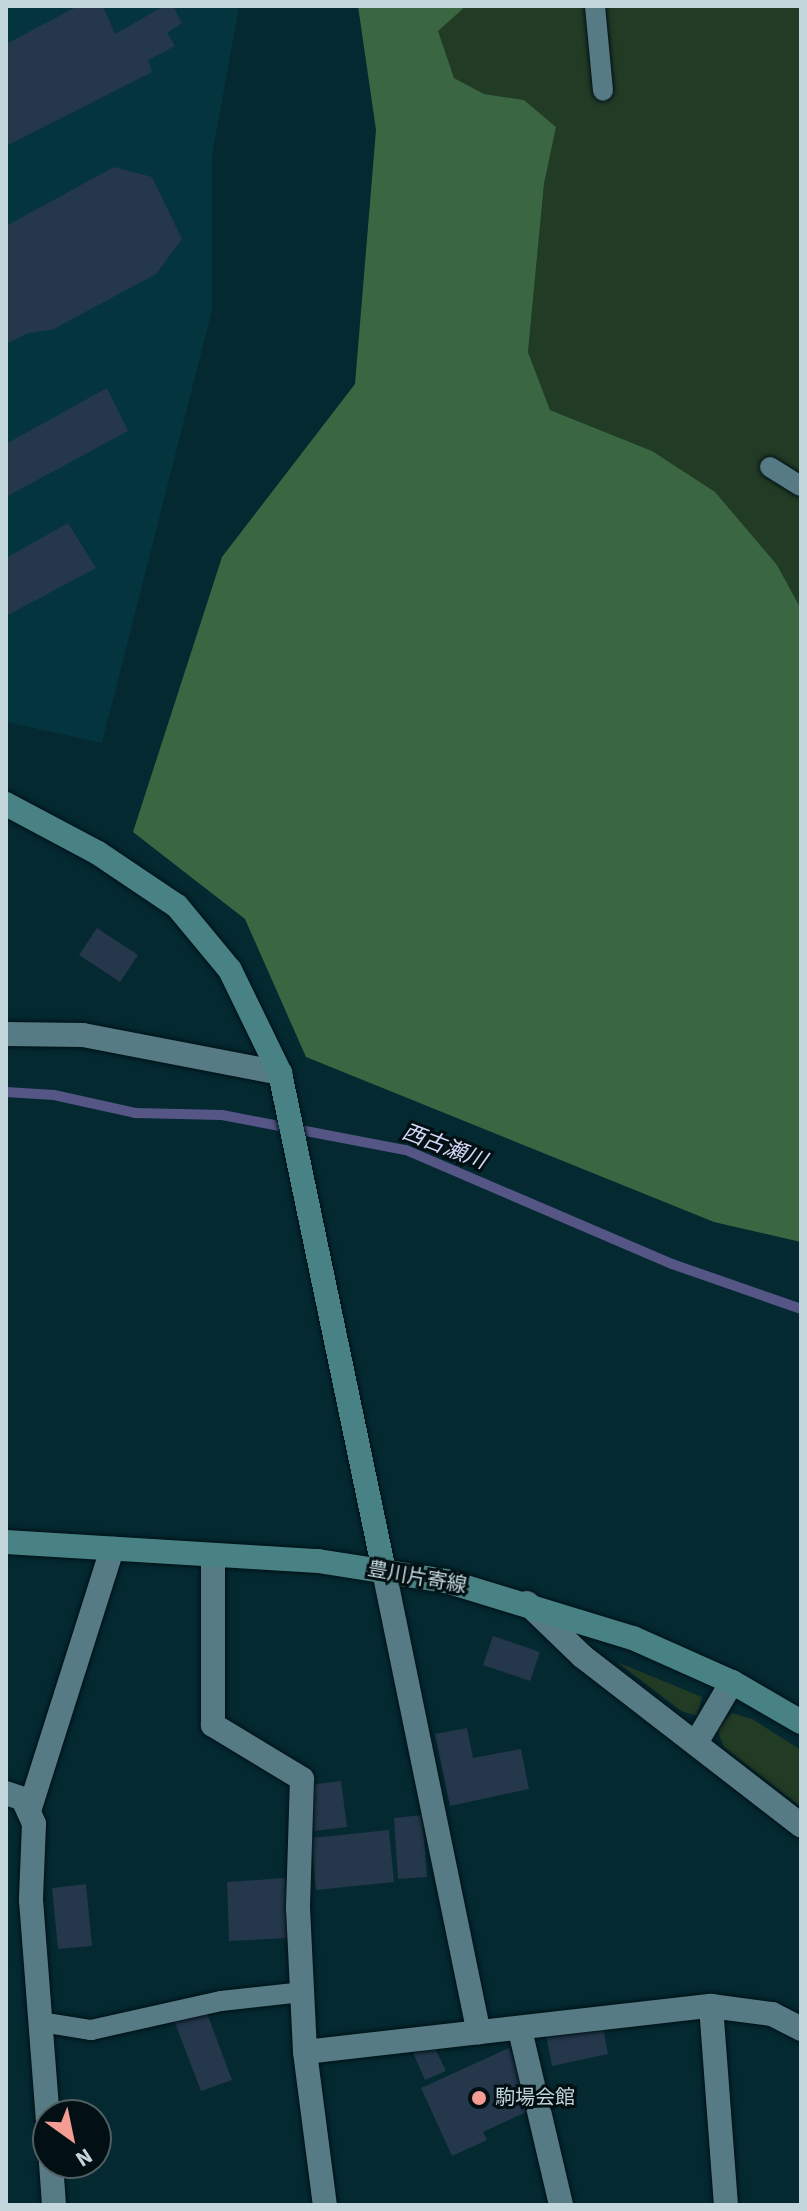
<!DOCTYPE html>
<html>
<head>
<meta charset="utf-8">
<style>
  body { margin:0 }
  #map { position:relative; width:807px; height:2211px; overflow:hidden; background:#042931; font-family:"Source Sans 3","Noto Sans JP",sans-serif }
  div>[style] { position:absolute }
  [style*='--x'] { left:calc(var(--x)*1px); top:calc(var(--y)*1px); width:calc(var(--w)*1px); rotate:calc(var(--a)*1deg) }
  .built>* { inset:0; background:#04343e }
  .green>* { inset:0; background:#223b25 }
  .forest>* { inset:0; background:#3a6741 }
  .stream>* { height:10px; margin:-5px; padding:0 5px; transform-origin:5px; border-radius:5px; background:#555586 }
  .building>* { inset:0; background:#24374b }
  .roads { filter:drop-shadow(0 0 2px #001117) drop-shadow(0 0 2px #001117) }
  .lane>* { height:20px; margin:-10px; padding:0 10px; transform-origin:10px; border-radius:10px; background:#577b84 }
  .street>* { height:24px; margin:-12px; padding:0 12px; transform-origin:12px; border-radius:12px; background:#577b84 }
  .secondary>* { height:24px; margin:-12px; padding:0 12px; transform-origin:12px; border-radius:12px; background:#498284 }
  .dots>* { width:22px; height:22px; translate:-50% -50%; box-sizing:border-box; border:4px solid #031013; border-radius:50% }
  span { translate:-50% -50%; white-space:nowrap; text-align:center; line-height:1.15; -webkit-text-stroke:6px #031013; paint-order:stroke }
  .street-label { font-size:20px; color:#c3d6db }
  .poi-label { font-size:20px; color:#c3d6db }
  .left { translate:0 -50%; text-align:left }
  .water-label { font-size:22px; color:#d5d7f6; font-style:italic }
  .frame { position:absolute; inset:0; border:8px solid #c3d6db; pointer-events:none }
  .north { position:absolute; left:32px; top:2099px; width:80px; height:80px; box-sizing:border-box; background:#031013; border:2px solid #505f63; border-radius:50%; rotate:147deg; font-size:22px; font-weight:700; line-height:32px; text-align:center; color:#c3d6db }
  .north::after { content:''; display:block; margin:auto; width:28px; height:36px; background:#f59c95; clip-path:polygon(50% 0,100% 100%,50% 72%,0 100%) }
</style>
</head>
<body>
<div id="map">
  <div class="built">
    <div style="clip-path:polygon(6px 6px,239px 6px,212px 156px,212px 310px,102px 743px,6px 722px)"></div>
  </div>
  <div class="green">
    <div style="clip-path:polygon(466px 6px,801px 6px,801px 609px,777px 565px,652px 451px,550px 410px,528px 352px,544px 184px,556px 127px,524px 100px,484px 94px,454px 78px,437px 30px)"></div>
    <div style="clip-path:polygon(617px 1662px,702px 1697px,697px 1716px,681px 1711px)"></div>
    <div style="clip-path:polygon(732px 1713px,752px 1719px,801px 1750px,801px 1807px,724px 1747px,717px 1729px)"></div>
  </div>
  <div class="forest">
    <div style="clip-path:polygon(358px 6px,466px 6px,438px 31px,454px 78px,484px 94px,524px 100px,556px 127px,544px 184px,528px 352px,550px 410px,652px 451px,715px 492px,777px 565px,801px 609px,801px 1242px,714px 1222px,306px 1057px,245px 919px,133px 832px,222px 557px,355px 384px,376px 130px)"></div>
  </div>
  <div class="stream">
    <div style="--x:6;--y:1092;--w:48;--a:3.6"></div>
    <div style="--x:54;--y:1095;--w:83;--a:12.5"></div>
    <div style="--x:135;--y:1113;--w:87;--a:1.3"></div>
    <div style="--x:222;--y:1115;--w:187;--a:10.8"></div>
    <div style="--x:406;--y:1150;--w:289;--a:23.2"></div>
    <div style="--x:672;--y:1264;--w:137;--a:19.2"></div>
  </div>
  <div class="building">
    <div style="clip-path:polygon(78px 6px,103px 6px,115px 34px,164px 6px,173px 6px,182px 23px,167px 33px,175px 46px,148px 60px,152px 72px,6px 146px,6px 44px)"></div>
    <div style="clip-path:polygon(114px 167px,152px 177px,182px 239px,156px 274px,52px 330px,28px 333px,6px 344px,6px 226px)"></div>
    <div style="clip-path:polygon(107px 388px,128px 431px,6px 497px,6px 444px)"></div>
    <div style="clip-path:polygon(68px 523px,96px 568px,6px 616px,6px 558px)"></div>
    <div style="clip-path:polygon(97px 928px,138px 955px,120px 982px,79px 955px)"></div>
    <div style="clip-path:polygon(493px 1636px,540px 1652px,530px 1681px,483px 1665px)"></div>
    <div style="clip-path:polygon(467px 1728px,473px 1758px,521px 1749px,529px 1789px,450px 1806px,435px 1734px)"></div>
    <div style="clip-path:polygon(341px 1781px,347px 1827px,314px 1831px,308px 1785px)"></div>
    <div style="clip-path:polygon(422px 1815px,427px 1877px,398px 1879px,394px 1818px)"></div>
    <div style="clip-path:polygon(389px 1830px,394px 1882px,316px 1890px,311px 1838px)"></div>
    <div style="clip-path:polygon(285px 1878px,289px 1938px,229px 1941px,227px 1882px)"></div>
    <div style="clip-path:polygon(86px 1884px,92px 1946px,58px 1949px,52px 1888px)"></div>
    <div style="clip-path:polygon(205px 2008px,232px 2080px,201px 2091px,174px 2020px)"></div>
    <div style="clip-path:polygon(602px 2023px,608px 2054px,552px 2066px,546px 2035px)"></div>
    <div style="clip-path:polygon(433px 2044px,446px 2071px,425px 2080px,413px 2053px)"></div>
    <div style="clip-path:polygon(509px 2048px,537px 2107px,483px 2132px,487px 2140px,452px 2156px,421px 2088px)"></div>
  </div>
  <div class="roads">
    <div class="lane">
      <div style="--x:595;--y:6;--w:85;--a:84.6"></div>
      <div style="--x:770;--y:467;--w:36;--a:32"></div>
      <div style="--x:41;--y:2022;--w:51;--a:9.1"></div>
      <div style="--x:91;--y:2030;--w:133;--a:-12.6"></div>
      <div style="--x:221;--y:2001;--w:81;--a:-6.3"></div>
    </div>
    <div class="street">
      <div style="--x:6;--y:1034;--w:77;--a:0.7"></div>
      <div style="--x:83;--y:1035;--w:201;--a:10.9"></div>
      <div style="--x:213;--y:1555;--w:170;--a:90"></div>
      <div style="--x:213;--y:1725;--w:104;--a:31.2"></div>
      <div style="--x:302;--y:1779;--w:129;--a:91.8"></div>
      <div style="--x:298;--y:1908;--w:144;--a:87.2"></div>
      <div style="--x:305;--y:2052;--w:154;--a:82.6"></div>
      <div style="--x:384;--y:1571;--w:471;--a:78.4"></div>
      <div style="--x:527;--y:1603;--w:76;--a:43.9"></div>
      <div style="--x:582;--y:1656;--w:277;--a:37.7"></div>
      <div style="--x:696;--y:1743;--w:71;--a:-59.5"></div>
      <div style="--x:6;--y:1793;--w:18;--a:19"></div>
      <div style="--x:23;--y:1799;--w:27;--a:66"></div>
      <div style="--x:34;--y:1824;--w:76;--a:92.3"></div>
      <div style="--x:31;--y:1900;--w:224;--a:85.6"></div>
      <div style="--x:29;--y:1811;--w:275;--a:-72.4"></div>
      <div style="--x:711;--y:2006;--w:200;--a:85.7"></div>
      <div style="--x:520;--y:2030;--w:180;--a:76.8"></div>
      <div style="--x:305;--y:2052;--w:409;--a:-6.5"></div>
      <div style="--x:711;--y:2006;--w:62;--a:7.5"></div>
      <div style="--x:772;--y:2014;--w:33;--a:27"></div>
      <div style="--x:51;--y:2163;--w:42;--a:85.9"></div>
    </div>
    <div class="secondary">
      <div style="--x:6;--y:804;--w:104;--a:28"></div>
      <div style="--x:98;--y:853;--w:95;--a:33.9"></div>
      <div style="--x:177;--y:906;--w:83;--a:50.4"></div>
      <div style="--x:230;--y:970;--w:114;--a:64.1"></div>
      <div style="--x:280;--y:1073;--w:509;--a:78.2"></div>
      <div style="--x:6;--y:1542;--w:313;--a:3.5"></div>
      <div style="--x:318;--y:1561;--w:130;--a:8.9"></div>
      <div style="--x:446;--y:1581;--w:195;--a:17"></div>
      <div style="--x:633;--y:1638;--w:108;--a:24"></div>
      <div style="--x:732;--y:1682;--w:80;--a:30.1"></div>
    </div>
  </div>
  <div class="dots">
    <div style="left:479px;top:2098px;background:#f59c95"></div>
  </div>
  <div class="street-label">
    <span style="left:417px;top:1578px;rotate:10deg">豊川片寄線</span>
  </div>
  <div class="poi-label">
    <span class="left" style="left:495px;top:2098px">駒場会館</span>
  </div>
  <div class="water-label">
    <span style="left:444px;top:1147px;rotate:21deg">西古瀬川</span>
  </div>
  <div class="frame"></div>
  <div class="north">N</div>
</div>
</body>
</html>
